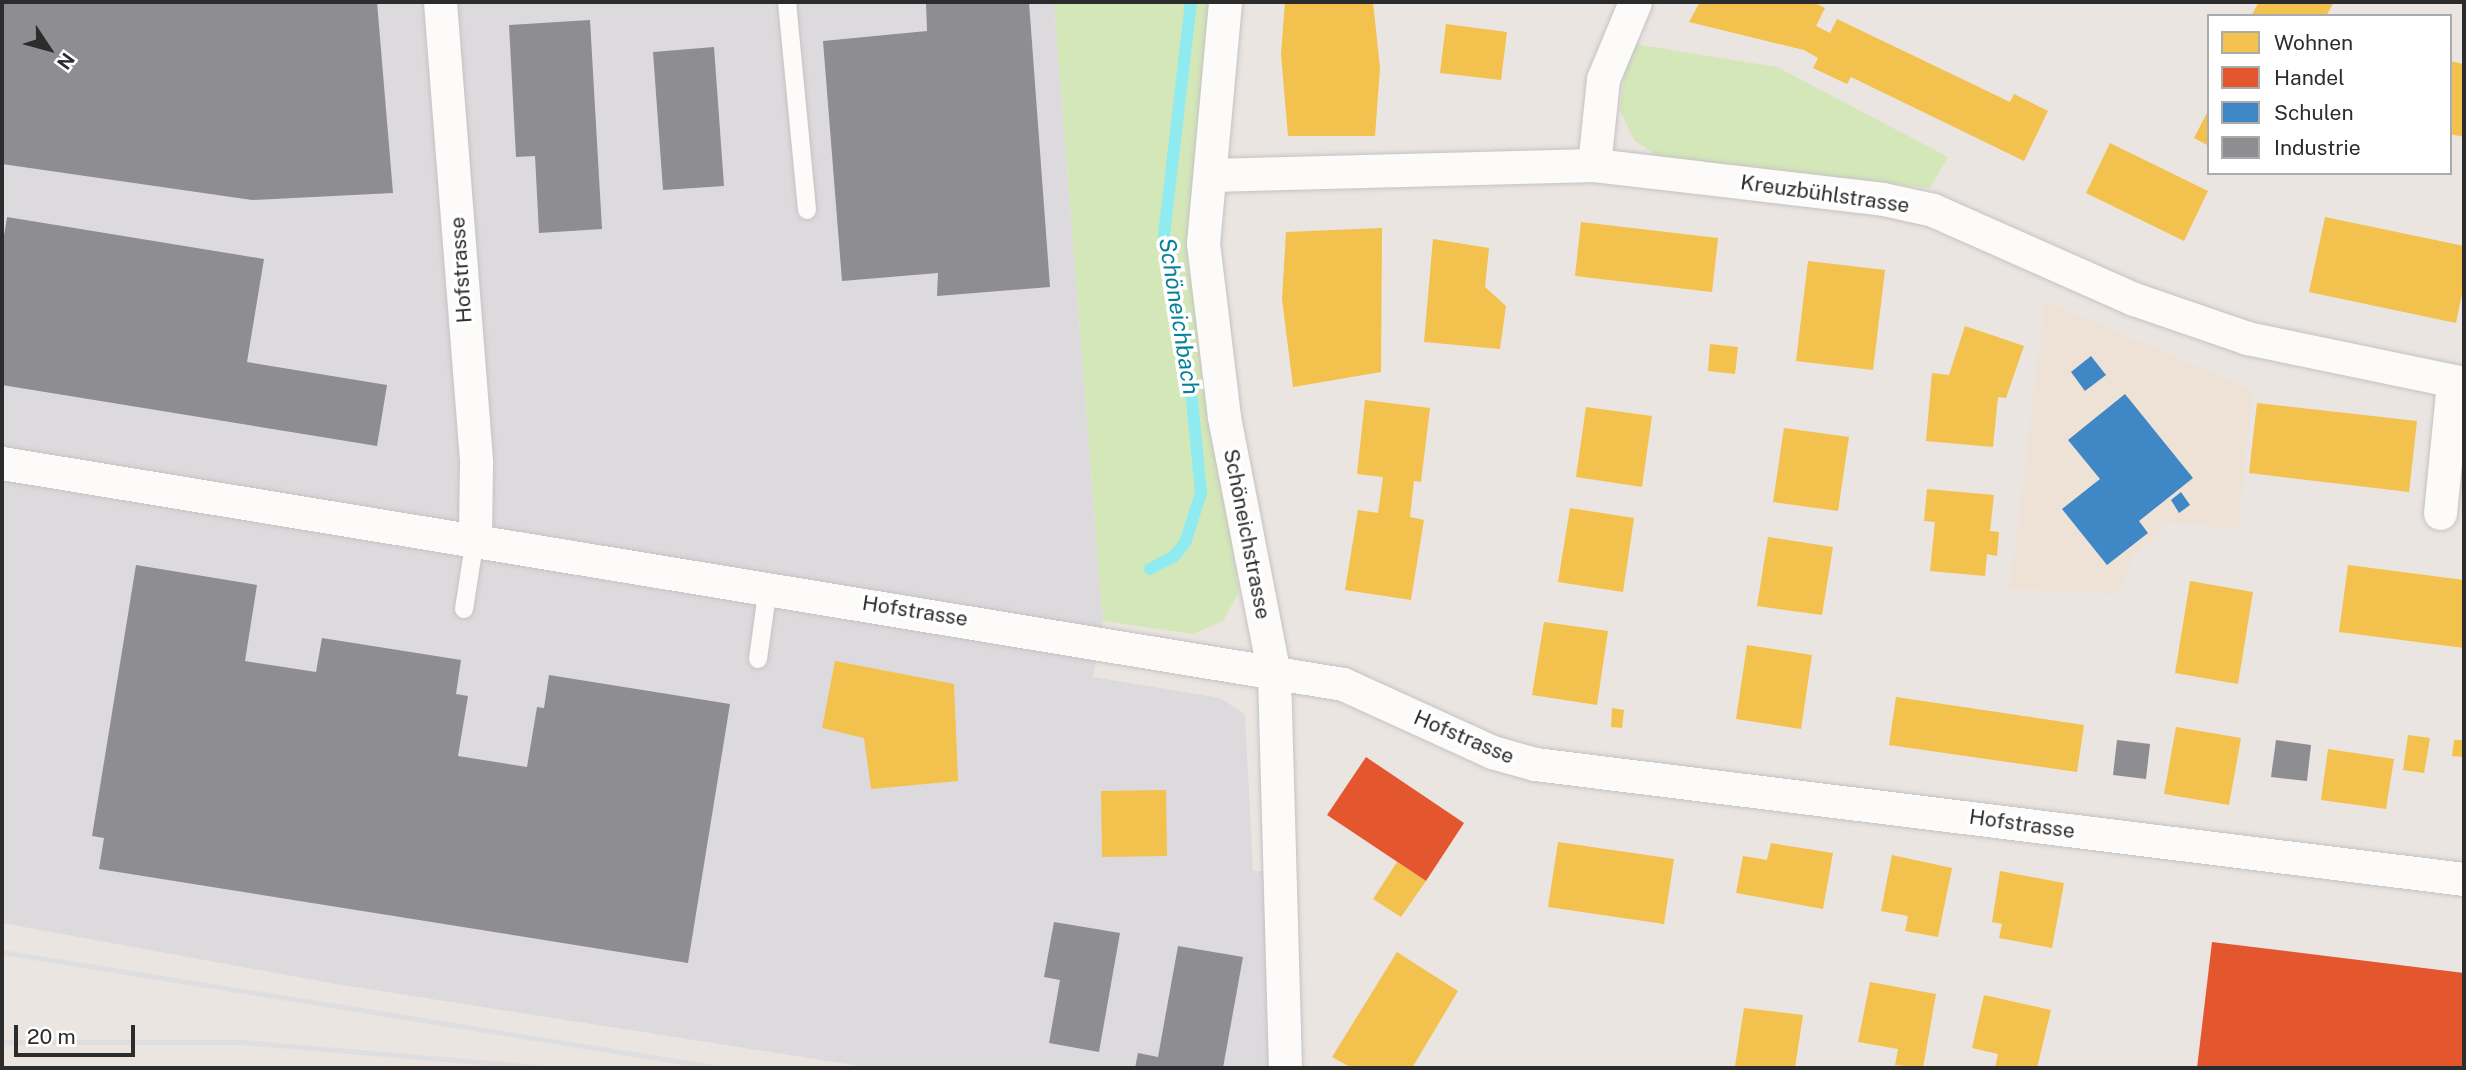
<!DOCTYPE html>
<html>
<head>
<meta charset="utf-8">
<style>
  body { margin:0 }
  #map { position:relative; width:2466px; height:1070px; overflow:hidden; background:#ebe5e1; font-family:"Public Sans",sans-serif }
  div>[style] { position:absolute }
  [style*='--x'] { left:calc(var(--x)*1px); top:calc(var(--y)*1px); width:calc(var(--w)*1px); rotate:calc(var(--a)*1deg) }
  .industrial>* { inset:0; background:#dddadd }
  .education>* { inset:0; background:#eee1d5 }
  .green>* { inset:0; background:#d4e7b8 }
  .homes>* { inset:0; background:#f2c14e }
  .shops>* { inset:0; background:#e4572e }
  .schools>* { inset:0; background:#3f88c5 }
  .industry>* { inset:0; background:#8d8d92 }
  .stream>* { height:12px; margin:-6px; padding:0 6px; transform-origin:6px; border-radius:6px; background:#90ebf0 }
  .roads { filter:drop-shadow(0 0 2px #c4c3c3) drop-shadow(0 0 2px #c4c3c3) }
  .service>* { height:18px; margin:-9px; padding:0 9px; transform-origin:9px; border-radius:9px; background:#fcfbfa }
  .minor>* { height:33px; margin:-16.5px; padding:0 16.5px; transform-origin:16.5px; border-radius:16.5px; background:#fcfbfa }
  .rail>* { height:5px; margin:-2.5px; padding:0 2.5px; transform-origin:2.5px; border-radius:2.5px; background:#dedee0 }
  span { translate:-50% -50%; white-space:nowrap; text-align:center; line-height:1.15; -webkit-text-stroke:7px #fff; paint-order:stroke }
  .street-label { font-size:21px; color:#2c2c2c }
  .water-label { font-size:23px; color:#058299; font-style:italic }
  .frame { position:absolute; inset:0; border:4px solid #2c2c2c; pointer-events:none }
  .legend { position:absolute; left:2207px; top:14px; width:245px; height:161px; box-sizing:border-box; background:#fff; border:2px solid #ababab; margin:0; padding:9px 12px; list-style:none; font-size:21px; color:#2c2c2c }
  .legend li { display:flex; align-items:center; gap:14px; height:35px }
  .legend b { width:35px; border:2px solid #ababab }
  .north { position:absolute; left:14px; top:14px; width:70px; height:70px; -webkit-text-stroke:5px #fff; paint-order:stroke; rotate:126deg; font-size:19px; font-weight:700; line-height:28px; text-align:center; color:#2c2c2c }
  .north::after { content:''; display:block; margin:auto; width:24px; height:32px; background:#2c2c2c; clip-path:polygon(50% 0,100% 100%,50% 72%,0 100%) }
  .scale { position:absolute; left:14px; top:1025px; width:121px; height:32px; box-sizing:border-box; border:4px solid #2c2c2c; border-top:0; padding-left:9px; font-size:21px; line-height:24px; white-space:nowrap; color:#2c2c2c; -webkit-text-stroke:5px #fff; paint-order:stroke }
</style>
</head>
<body>
<div id="map">
  <div class="industrial">
    <div style="clip-path:polygon(2px 2px,1054px 2px,1103px 621px,1093px 677px,1220px 698px,1245px 714px,1253px 871px,1267px 871px,1271px 1068px,873px 1068px,336px 984px,2px 923px)"></div>
  </div>
  <div class="education">
    <div style="clip-path:polygon(2045px 301px,2253px 390px,2238px 529px,2170px 522px,2135px 554px,2116px 594px,2010px 589px)"></div>
  </div>
  <div class="green">
    <div style="clip-path:polygon(1054px 2px,1215px 2px,1187px 254px,1239px 592px,1223px 621px,1193px 634px,1103px 621px)"></div>
    <div style="clip-path:polygon(1628px 43px,1777px 67px,1948px 157px,1930px 188px,1659px 157px,1634px 140px,1620px 110px)"></div>
  </div>
  <div class="homes">
    <div style="clip-path:polygon(1285px 2px,1373px 2px,1380px 68px,1375px 136px,1288px 136px,1281px 54px)"></div>
    <div style="clip-path:polygon(1700px 2px,1813px 2px,1825px 8px,1816px 26px,1830px 33px,1837px 19px,2010px 102px,2014px 94px,2048px 111px,2024px 161px,1851px 77px,1847px 84px,1813px 68px,1818px 58px,1804px 50px,1689px 22px)"></div>
    <div style="clip-path:polygon(2259px 2px,2334px 2px,2326px 16px,2251px 16px)"></div>
    <div style="clip-path:polygon(1446px 24px,1507px 32px,1501px 80px,1440px 73px)"></div>
    <div style="clip-path:polygon(2450px 61px,2464px 64px,2464px 137px,2450px 134px)"></div>
    <div style="clip-path:polygon(2209px 109px,2209px 146px,2194px 138px)"></div>
    <div style="clip-path:polygon(2110px 143px,2208px 191px,2184px 241px,2086px 193px)"></div>
    <div style="clip-path:polygon(2325px 217px,2464px 246px,2464px 284px,2456px 323px,2309px 292px)"></div>
    <div style="clip-path:polygon(1581px 222px,1718px 238px,1712px 292px,1575px 276px)"></div>
    <div style="clip-path:polygon(1382px 228px,1381px 372px,1293px 387px,1282px 299px,1286px 232px)"></div>
    <div style="clip-path:polygon(1433px 239px,1489px 248px,1485px 287px,1506px 306px,1500px 349px,1424px 342px)"></div>
    <div style="clip-path:polygon(1808px 261px,1885px 270px,1873px 370px,1796px 361px)"></div>
    <div style="clip-path:polygon(1965px 326px,2024px 346px,2006px 398px,1998px 397px,1993px 447px,1926px 441px,1932px 373px,1949px 375px)"></div>
    <div style="clip-path:polygon(1710px 344px,1738px 347px,1735px 374px,1708px 371px)"></div>
    <div style="clip-path:polygon(1365px 400px,1430px 408px,1421px 482px,1414px 481px,1410px 517px,1424px 520px,1411px 600px,1345px 590px,1358px 510px,1378px 513px,1383px 477px,1357px 474px)"></div>
    <div style="clip-path:polygon(2257px 403px,2417px 421px,2409px 492px,2249px 473px)"></div>
    <div style="clip-path:polygon(1586px 407px,1652px 416px,1642px 487px,1576px 477px)"></div>
    <div style="clip-path:polygon(1784px 428px,1849px 437px,1838px 511px,1773px 502px)"></div>
    <div style="clip-path:polygon(1927px 489px,1994px 495px,1990px 531px,1999px 532px,1997px 556px,1987px 554px,1985px 576px,1930px 571px,1935px 522px,1924px 521px)"></div>
    <div style="clip-path:polygon(1570px 508px,1634px 518px,1623px 592px,1558px 582px)"></div>
    <div style="clip-path:polygon(1768px 537px,1833px 547px,1822px 615px,1757px 606px)"></div>
    <div style="clip-path:polygon(2348px 565px,2464px 580px,2464px 648px,2339px 632px)"></div>
    <div style="clip-path:polygon(2190px 581px,2253px 592px,2238px 684px,2175px 673px)"></div>
    <div style="clip-path:polygon(1544px 622px,1608px 631px,1597px 705px,1532px 695px)"></div>
    <div style="clip-path:polygon(1747px 645px,1812px 655px,1801px 729px,1736px 719px)"></div>
    <div style="clip-path:polygon(835px 661px,954px 684px,958px 781px,871px 789px,864px 738px,822px 728px)"></div>
    <div style="clip-path:polygon(1896px 697px,2084px 725px,2077px 772px,1889px 745px)"></div>
    <div style="clip-path:polygon(1612px 708px,1624px 710px,1622px 728px,1611px 727px)"></div>
    <div style="clip-path:polygon(2176px 727px,2241px 738px,2229px 805px,2164px 794px)"></div>
    <div style="clip-path:polygon(2408px 735px,2430px 738px,2424px 773px,2403px 770px)"></div>
    <div style="clip-path:polygon(2454px 740px,2464px 740px,2464px 757px,2452px 756px)"></div>
    <div style="clip-path:polygon(2328px 749px,2394px 759px,2386px 809px,2321px 800px)"></div>
    <div style="clip-path:polygon(1166px 790px,1167px 856px,1102px 857px,1101px 791px)"></div>
    <div style="clip-path:polygon(1558px 842px,1674px 859px,1664px 924px,1548px 907px)"></div>
    <div style="clip-path:polygon(1771px 843px,1833px 853px,1823px 909px,1736px 893px,1743px 856px,1767px 860px)"></div>
    <div style="clip-path:polygon(1892px 855px,1952px 868px,1938px 937px,1905px 931px,1908px 916px,1881px 911px)"></div>
    <div style="clip-path:polygon(1397px 862px,1426px 881px,1401px 917px,1373px 899px)"></div>
    <div style="clip-path:polygon(2000px 871px,2064px 883px,2052px 948px,1999px 938px,2002px 924px,1992px 922px)"></div>
    <div style="clip-path:polygon(1397px 952px,1458px 991px,1412px 1068px,1352px 1068px,1332px 1057px)"></div>
    <div style="clip-path:polygon(1870px 982px,1936px 994px,1923px 1068px,1895px 1065px,1898px 1049px,1858px 1042px)"></div>
    <div style="clip-path:polygon(1984px 995px,2051px 1010px,2037px 1068px,1995px 1068px,1998px 1054px,1972px 1048px)"></div>
    <div style="clip-path:polygon(1744px 1008px,1803px 1015px,1795px 1068px,1735px 1066px)"></div>
  </div>
  <div class="shops">
    <div style="clip-path:polygon(1366px 757px,1464px 823px,1426px 881px,1327px 815px)"></div>
    <div style="clip-path:polygon(2212px 942px,2464px 973px,2464px 1068px,2197px 1068px)"></div>
  </div>
  <div class="schools">
    <div style="clip-path:polygon(2091px 356px,2106px 375px,2085px 391px,2071px 372px)"></div>
    <div style="clip-path:polygon(2125px 394px,2193px 478px,2139px 521px,2148px 533px,2107px 565px,2062px 509px,2100px 479px,2068px 440px)"></div>
    <div style="clip-path:polygon(2181px 492px,2190px 505px,2179px 513px,2171px 500px)"></div>
  </div>
  <div class="industry">
    <div style="clip-path:polygon(2px 2px,377px 2px,393px 193px,252px 200px,2px 164px)"></div>
    <div style="clip-path:polygon(926px 2px,1029px 2px,1050px 287px,937px 296px,938px 273px,842px 281px,823px 41px,927px 31px)"></div>
    <div style="clip-path:polygon(590px 20px,602px 229px,539px 233px,535px 156px,516px 157px,509px 25px)"></div>
    <div style="clip-path:polygon(714px 47px,724px 186px,663px 190px,653px 52px)"></div>
    <div style="clip-path:polygon(7px 217px,264px 259px,247px 362px,387px 385px,377px 446px,2px 385px,2px 248px)"></div>
    <div style="clip-path:polygon(136px 565px,257px 585px,245px 661px,316px 672px,322px 638px,461px 660px,456px 694px,468px 696px,458px 756px,527px 767px,537px 707px,544px 708px,549px 675px,730px 704px,688px 963px,99px 869px,104px 838px,92px 836px)"></div>
    <div style="clip-path:polygon(2117px 740px,2150px 744px,2146px 779px,2113px 775px)"></div>
    <div style="clip-path:polygon(2276px 740px,2311px 745px,2307px 781px,2271px 777px)"></div>
    <div style="clip-path:polygon(1054px 922px,1120px 933px,1099px 1052px,1049px 1043px,1060px 980px,1044px 977px)"></div>
    <div style="clip-path:polygon(1178px 946px,1243px 957px,1223px 1068px,1135px 1068px,1138px 1053px,1158px 1057px)"></div>
  </div>
  <div class="stream">
    <div style="--x:1150;--y:569;--w:26;--a:-28"></div>
    <div style="--x:1173;--y:557;--w:18;--a:-49"></div>
    <div style="--x:1185;--y:543;--w:52;--a:-72.3"></div>
    <div style="--x:1201;--y:493;--w:93;--a:-95.5"></div>
    <div style="--x:1192;--y:400;--w:167;--a:-99.6"></div>
    <div style="--x:1164;--y:235;--w:235;--a:-83.4"></div>
  </div>
  <div class="roads">
    <div class="service">
      <div style="--x:787;--y:2;--w:209;--a:84.5"></div>
      <div style="--x:464;--y:609;--w:71;--a:-81.1"></div>
      <div style="--x:758;--y:659;--w:73;--a:-82.1"></div>
    </div>
    <div class="minor">
      <div style="--x:440;--y:2;--w:462;--a:85.5"></div>
      <div style="--x:476;--y:463;--w:76;--a:90.8"></div>
      <div style="--x:1225;--y:2;--w:242;--a:95.2"></div>
      <div style="--x:1203;--y:243;--w:175;--a:83.1"></div>
      <div style="--x:1224;--y:417;--w:262;--a:79"></div>
      <div style="--x:1274;--y:674;--w:394;--a:88.4"></div>
      <div style="--x:1594;--y:165;--w:86;--a:-84"></div>
      <div style="--x:1603;--y:79;--w:83;--a:-67.4"></div>
      <div style="--x:1210;--y:175;--w:384;--a:-1.5"></div>
      <div style="--x:1594;--y:165;--w:291;--a:6.7"></div>
      <div style="--x:1883;--y:199;--w:51;--a:12.4"></div>
      <div style="--x:1933;--y:210;--w:220;--a:23.9"></div>
      <div style="--x:2134;--y:299;--w:120;--a:19"></div>
      <div style="--x:2247;--y:338;--w:222;--a:11.7"></div>
      <div style="--x:2;--y:463;--w:1359;--a:9.36"></div>
      <div style="--x:1343;--y:684;--w:164;--a:24.5"></div>
      <div style="--x:1492;--y:752;--w:45;--a:15.6"></div>
      <div style="--x:1535;--y:764;--w:936;--a:7.06"></div>
      <div style="--x:2440;--y:513;--w:132;--a:-84.3"></div>
    </div>
  </div>
  <div class="rail">
    <div style="--x:2;--y:952;--w:727;--a:9.18"></div>
    <div style="--x:2;--y:1042;--w:240;--a:0"></div>
    <div style="--x:242;--y:1042;--w:313;--a:4.8"></div>
  </div>
  <div class="street-label">
    <span style="left:1825px;top:194px;rotate:8deg">Kreuzbühlstrasse</span>
    <span style="left:461px;top:270px;rotate:-94deg">Hofstrasse</span>
    <span style="left:1247px;top:534px;rotate:79deg">Schöneichstrasse</span>
    <span style="left:915px;top:611px;rotate:9deg">Hofstrasse</span>
    <span style="left:1464px;top:737px;rotate:23deg">Hofstrasse</span>
    <span style="left:2022px;top:824px;rotate:8deg">Hofstrasse</span>
  </div>
  <div class="water-label">
    <span style="left:1179px;top:316px;rotate:81deg">Schöneichbach</span>
  </div>
  <div class="frame"></div>
  <ul class="legend">
  <li><b style="height:19px;background:#f2c14e"></b>Wohnen</li>
  <li><b style="height:19px;background:#e4572e"></b>Handel</li>
  <li><b style="height:19px;background:#3f88c5"></b>Schulen</li>
  <li><b style="height:19px;background:#8d8d92"></b>Industrie</li>
  </ul>
  <div class="north">N</div>
  <div class="scale">20 m</div>
</div>
</body>
</html>
